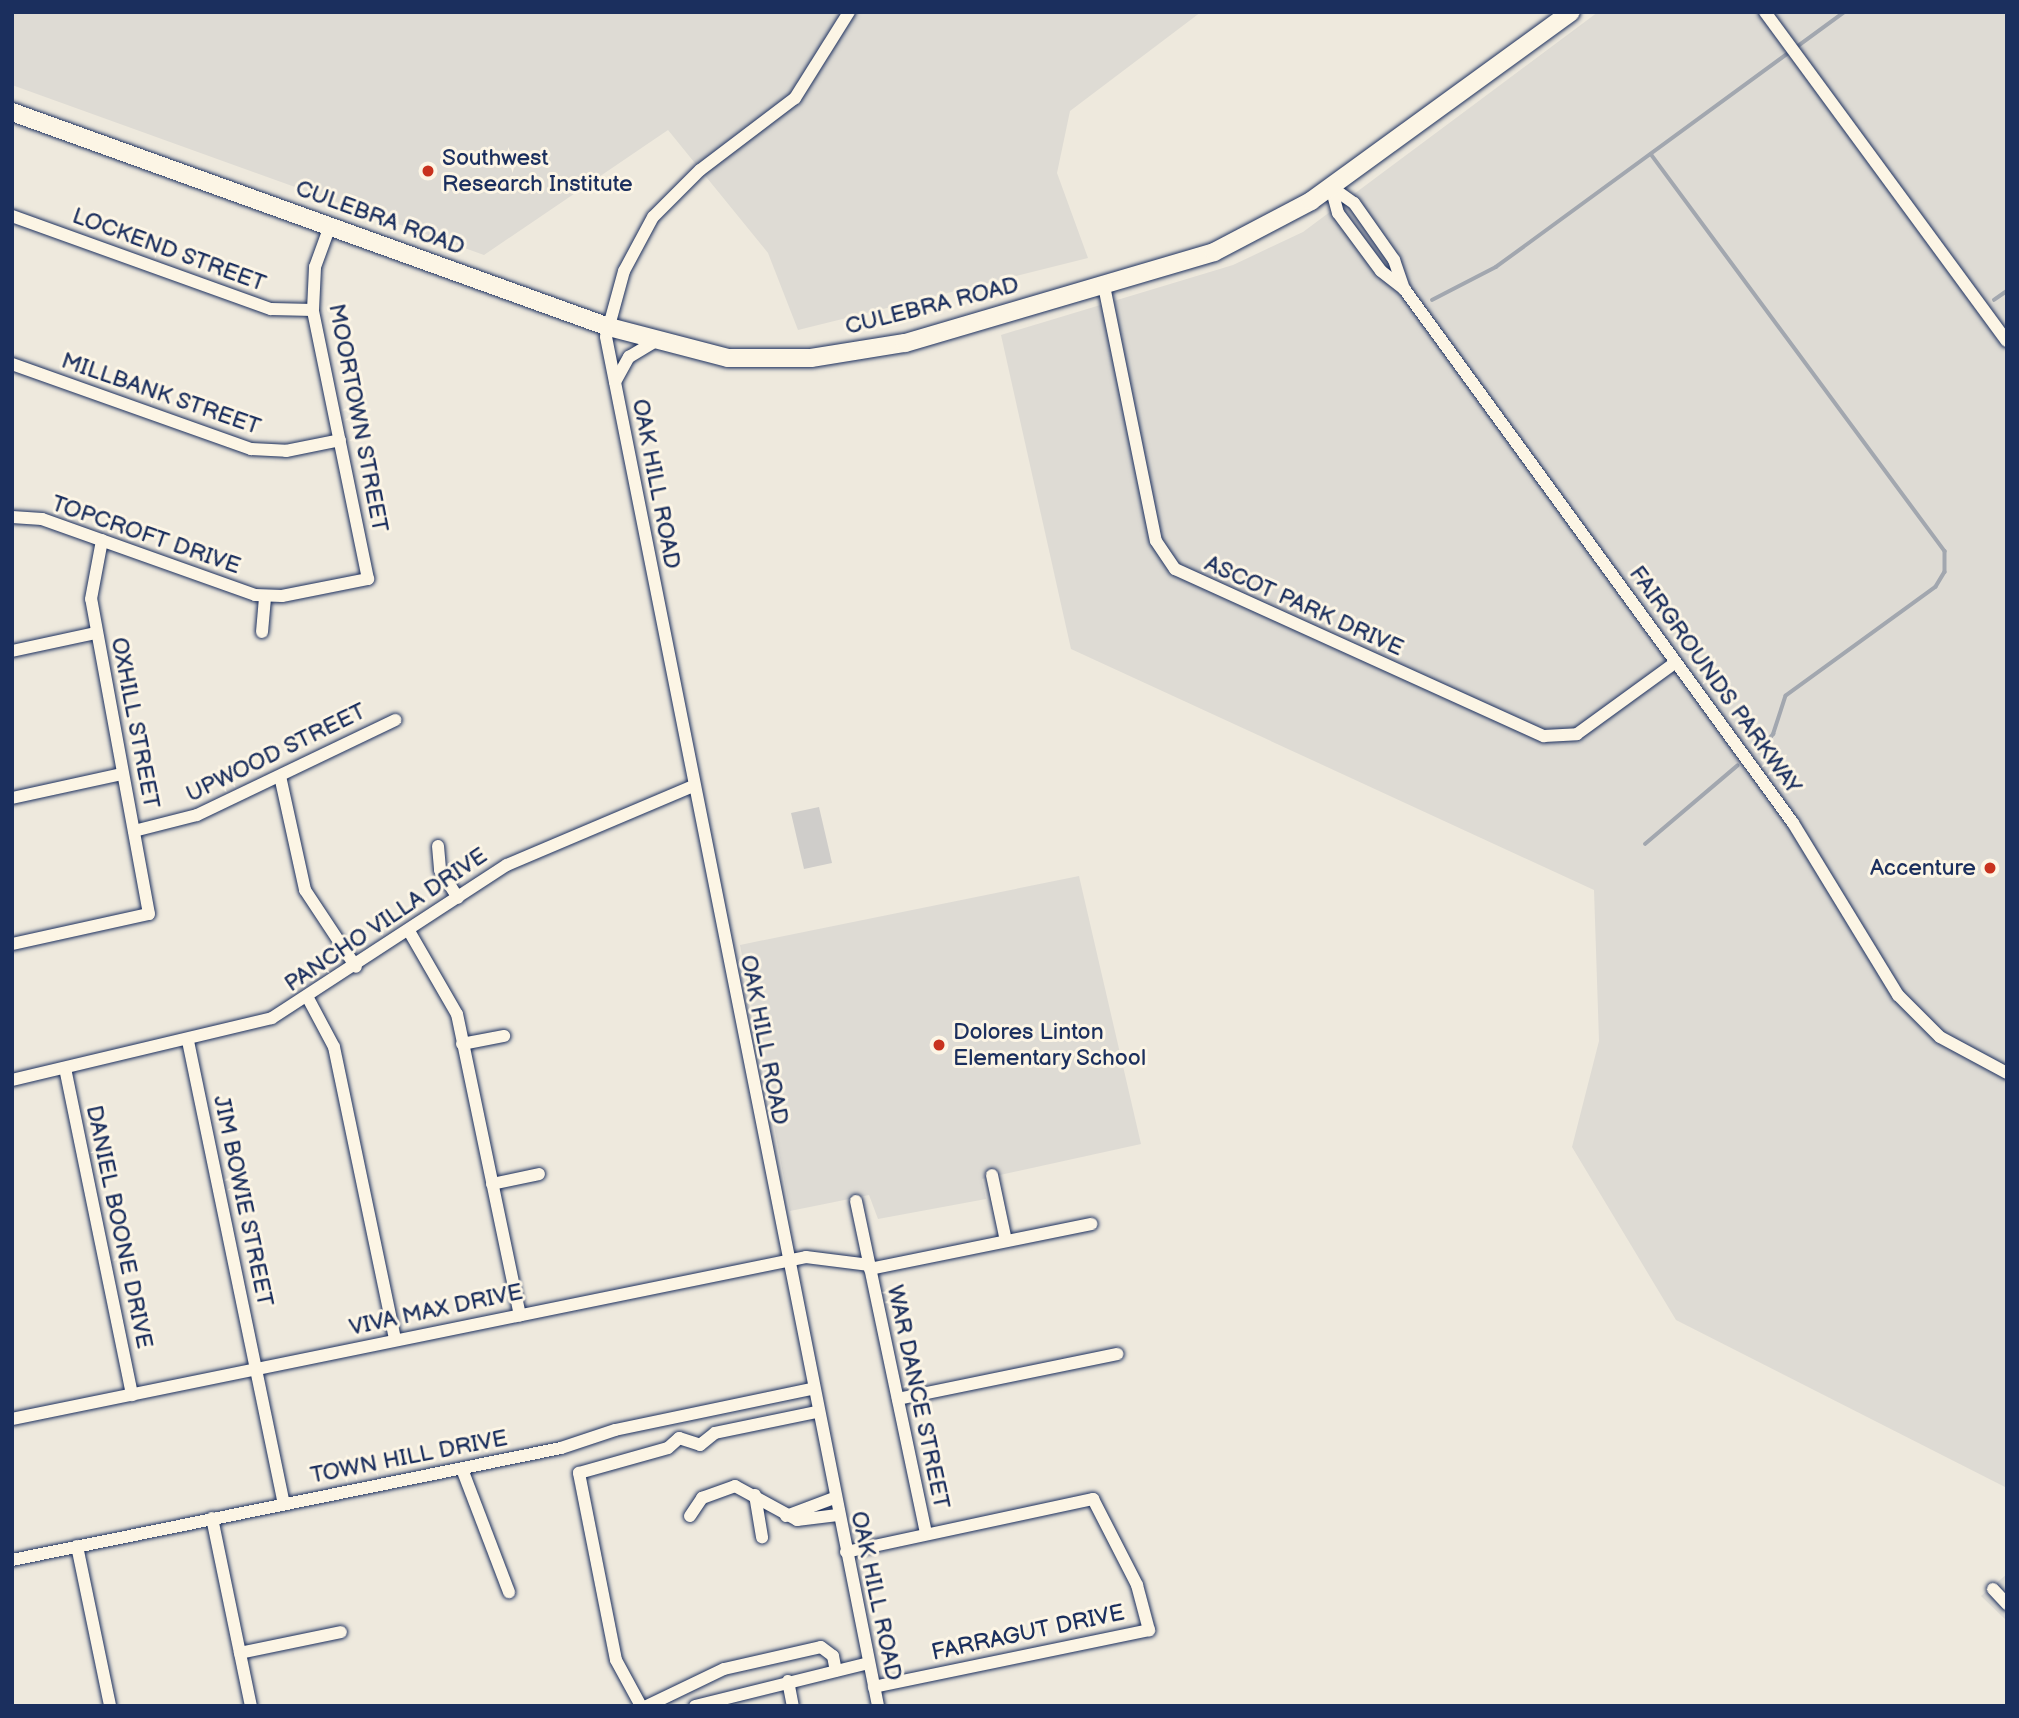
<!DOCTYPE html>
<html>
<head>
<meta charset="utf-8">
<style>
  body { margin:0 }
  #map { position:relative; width:2019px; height:1718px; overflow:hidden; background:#eee9dd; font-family:"Balsamiq Sans",sans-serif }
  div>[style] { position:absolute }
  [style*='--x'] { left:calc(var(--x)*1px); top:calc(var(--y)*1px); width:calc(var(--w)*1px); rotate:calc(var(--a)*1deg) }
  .built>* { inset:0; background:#dedbd4 }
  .green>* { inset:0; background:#cfcdca }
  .stream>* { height:3.5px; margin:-1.75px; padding:0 1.75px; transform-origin:1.75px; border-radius:1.75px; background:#a2a7af }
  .roads { filter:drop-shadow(0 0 2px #1b2f5e) drop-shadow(0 0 2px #1b2f5e) }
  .street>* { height:12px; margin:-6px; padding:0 6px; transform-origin:6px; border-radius:6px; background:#fcf5e5 }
  .secondary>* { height:18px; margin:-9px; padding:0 9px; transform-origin:9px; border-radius:9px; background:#fcf5e5 }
  .dots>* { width:19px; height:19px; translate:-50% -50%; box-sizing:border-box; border:4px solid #fcf5e5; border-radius:50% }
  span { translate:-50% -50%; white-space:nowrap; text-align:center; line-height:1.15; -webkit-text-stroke:6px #fcf5e5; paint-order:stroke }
  .poi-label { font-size:23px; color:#1b2f5e }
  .left { translate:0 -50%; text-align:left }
  .right { translate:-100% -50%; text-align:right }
  .street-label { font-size:23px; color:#1b2f5e }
  .frame { position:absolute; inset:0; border:14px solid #1b2f5e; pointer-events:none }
</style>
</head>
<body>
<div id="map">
  <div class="built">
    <div style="clip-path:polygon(12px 12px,1201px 12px,1070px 111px,1057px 173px,1088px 258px,798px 330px,768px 253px,668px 130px,484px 255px,12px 85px)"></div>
    <div style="clip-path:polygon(1598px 12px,2007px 12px,2007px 1488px,1676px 1320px,1572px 1147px,1599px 1041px,1594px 890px,1071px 649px,1001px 335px,1233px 265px,1303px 232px)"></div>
    <div style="clip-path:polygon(1079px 876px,1141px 1144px,982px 1179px,986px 1199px,878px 1219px,869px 1195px,790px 1211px,740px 945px)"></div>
    <div style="clip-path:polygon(2007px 1574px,2007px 1621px,1981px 1596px)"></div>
  </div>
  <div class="green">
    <div style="clip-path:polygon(819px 807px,832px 863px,804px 869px,791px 813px)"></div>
  </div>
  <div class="stream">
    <div style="--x:1651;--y:154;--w:494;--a:53.5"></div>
    <div style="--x:1945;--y:551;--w:21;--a:90"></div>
    <div style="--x:1945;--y:572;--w:17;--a:121"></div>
    <div style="--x:1936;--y:587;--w:185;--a:144"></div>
    <div style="--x:1786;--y:696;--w:40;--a:108"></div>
    <div style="--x:1774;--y:734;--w:23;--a:130"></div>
    <div style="--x:1432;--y:300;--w:72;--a:-27.3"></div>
    <div style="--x:1496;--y:267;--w:431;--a:-36.2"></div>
    <div style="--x:1994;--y:300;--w:16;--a:-35"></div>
    <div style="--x:1645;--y:844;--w:121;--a:-40.3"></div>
  </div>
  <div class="roads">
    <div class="street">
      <div style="--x:849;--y:12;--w:102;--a:122.1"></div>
      <div style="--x:795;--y:98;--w:119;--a:142.8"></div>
      <div style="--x:700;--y:170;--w:66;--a:135"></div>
      <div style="--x:653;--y:217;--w:61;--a:118.2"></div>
      <div style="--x:624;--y:271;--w:68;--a:105.3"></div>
      <div style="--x:606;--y:337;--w:1396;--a:78.76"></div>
      <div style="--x:1765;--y:12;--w:408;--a:53.7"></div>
      <div style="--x:1331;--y:187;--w:27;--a:75"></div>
      <div style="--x:1338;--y:213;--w:72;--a:53.4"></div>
      <div style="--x:1381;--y:271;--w:31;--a:38"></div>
      <div style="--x:1405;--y:290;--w:659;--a:53.95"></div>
      <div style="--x:1793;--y:823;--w:202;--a:58.6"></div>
      <div style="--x:1898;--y:995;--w:59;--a:45"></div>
      <div style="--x:1940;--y:1037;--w:76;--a:28.2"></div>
      <div style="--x:1331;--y:187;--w:28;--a:35"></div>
      <div style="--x:1354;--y:203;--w:70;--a:54.9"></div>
      <div style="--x:1394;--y:260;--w:31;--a:71"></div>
      <div style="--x:12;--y:216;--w:275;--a:19.8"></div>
      <div style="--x:271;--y:309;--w:42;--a:1.4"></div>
      <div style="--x:1104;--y:286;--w:260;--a:78.5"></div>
      <div style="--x:1156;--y:541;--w:34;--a:56"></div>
      <div style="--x:1175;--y:569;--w:405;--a:24.4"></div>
      <div style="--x:1544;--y:736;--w:33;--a:-3"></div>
      <div style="--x:1577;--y:734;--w:122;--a:-36"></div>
      <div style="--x:12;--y:364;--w:254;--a:19.6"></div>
      <div style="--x:251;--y:449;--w:35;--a:3"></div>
      <div style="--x:286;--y:451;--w:55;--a:-11.5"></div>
      <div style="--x:615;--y:382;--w:29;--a:-61"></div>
      <div style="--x:629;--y:357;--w:31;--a:-31"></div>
      <div style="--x:12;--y:517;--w:30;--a:4"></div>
      <div style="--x:42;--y:519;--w:226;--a:19.6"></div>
      <div style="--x:255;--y:595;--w:27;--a:2"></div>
      <div style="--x:282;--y:596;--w:88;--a:-11.2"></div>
      <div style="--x:368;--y:579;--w:275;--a:-101.6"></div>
      <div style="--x:313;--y:310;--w:43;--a:-87.3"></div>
      <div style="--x:315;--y:267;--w:44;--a:-69.9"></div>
      <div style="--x:262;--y:632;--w:36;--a:-85"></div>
      <div style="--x:12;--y:651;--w:86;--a:-12.1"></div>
      <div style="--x:280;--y:776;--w:117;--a:77.6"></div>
      <div style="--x:305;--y:890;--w:92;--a:56.5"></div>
      <div style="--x:12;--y:798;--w:113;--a:-12.3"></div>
      <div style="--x:134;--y:831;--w:65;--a:-14.3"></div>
      <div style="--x:197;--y:815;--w:220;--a:-25.6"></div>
      <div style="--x:438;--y:846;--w:24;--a:85"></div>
      <div style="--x:440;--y:870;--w:33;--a:57"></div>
      <div style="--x:409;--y:931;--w:96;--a:60"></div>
      <div style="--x:457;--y:1014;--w:308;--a:78.2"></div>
      <div style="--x:12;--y:944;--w:140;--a:-12.4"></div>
      <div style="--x:149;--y:914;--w:320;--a:-100.4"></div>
      <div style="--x:91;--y:599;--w:60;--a:-79.4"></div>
      <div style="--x:309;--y:1000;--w:53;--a:62"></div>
      <div style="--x:334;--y:1047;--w:299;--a:78.2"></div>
      <div style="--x:188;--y:1041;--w:472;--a:78.3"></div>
      <div style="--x:462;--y:1044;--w:43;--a:-10.8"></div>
      <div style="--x:65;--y:1068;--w:334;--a:78.4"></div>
      <div style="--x:12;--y:1080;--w:267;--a:-13.4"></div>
      <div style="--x:272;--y:1018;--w:280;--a:-33.1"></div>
      <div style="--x:507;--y:865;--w:202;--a:-23"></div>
      <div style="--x:992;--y:1175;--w:67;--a:78"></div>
      <div style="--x:492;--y:1184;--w:48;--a:-12"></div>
      <div style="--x:856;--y:1201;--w:340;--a:78.1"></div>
      <div style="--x:870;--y:1269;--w:226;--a:-11.5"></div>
      <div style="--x:898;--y:1399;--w:224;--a:-11.6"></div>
      <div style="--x:12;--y:1419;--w:810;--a:-11.53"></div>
      <div style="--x:806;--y:1257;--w:64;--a:7.2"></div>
      <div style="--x:462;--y:1469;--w:132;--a:69.1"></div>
      <div style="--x:755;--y:1495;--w:43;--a:80.5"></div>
      <div style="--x:690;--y:1516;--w:22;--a:-56"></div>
      <div style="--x:702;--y:1498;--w:35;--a:-20"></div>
      <div style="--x:735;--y:1486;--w:71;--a:28.7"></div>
      <div style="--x:797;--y:1520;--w:41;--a:-7"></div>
      <div style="--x:786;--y:1516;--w:51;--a:-20.6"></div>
      <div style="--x:212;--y:1518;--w:192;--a:78.3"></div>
      <div style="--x:77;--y:1546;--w:163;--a:78.3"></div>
      <div style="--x:846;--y:1552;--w:253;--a:-12.1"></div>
      <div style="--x:1093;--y:1499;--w:97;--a:62.9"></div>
      <div style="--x:1137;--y:1585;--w:47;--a:75.1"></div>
      <div style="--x:1149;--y:1630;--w:281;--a:168.3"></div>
      <div style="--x:12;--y:1560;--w:560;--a:-11.53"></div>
      <div style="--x:561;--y:1448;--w:57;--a:-18.4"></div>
      <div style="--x:615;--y:1430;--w:201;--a:-11.8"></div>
      <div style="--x:1993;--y:1589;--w:21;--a:47"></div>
      <div style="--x:240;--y:1653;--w:103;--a:-11.7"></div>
      <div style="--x:788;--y:1681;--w:25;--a:79"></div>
      <div style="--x:641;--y:1706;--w:52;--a:-118.5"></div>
      <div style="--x:616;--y:1660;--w:191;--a:-101.2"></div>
      <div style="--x:579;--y:1473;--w:92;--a:-15.7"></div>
      <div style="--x:668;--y:1448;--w:15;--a:-42"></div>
      <div style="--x:679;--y:1438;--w:22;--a:18"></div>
      <div style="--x:700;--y:1445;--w:19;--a:-39"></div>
      <div style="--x:715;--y:1433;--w:103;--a:-11.7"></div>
      <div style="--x:647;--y:1706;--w:85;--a:-25.7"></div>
      <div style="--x:724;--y:1669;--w:99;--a:-12.8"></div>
      <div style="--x:821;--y:1647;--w:15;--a:37"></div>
      <div style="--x:833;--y:1656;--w:15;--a:79"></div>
      <div style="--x:695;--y:1706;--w:179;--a:-13.9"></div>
    </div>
    <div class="secondary">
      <div style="--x:12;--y:112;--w:635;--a:19.81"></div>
      <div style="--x:609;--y:327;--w:123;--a:14.6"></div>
      <div style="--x:728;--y:358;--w:83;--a:0"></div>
      <div style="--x:811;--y:358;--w:95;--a:-9.1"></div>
      <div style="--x:905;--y:343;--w:322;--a:-16.4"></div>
      <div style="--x:1214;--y:252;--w:110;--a:-27.7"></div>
      <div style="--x:1311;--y:201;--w:321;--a:-36"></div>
    </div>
  </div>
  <div class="dots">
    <div style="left:428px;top:171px;background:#c8321e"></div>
    <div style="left:1990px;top:868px;background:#c8321e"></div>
    <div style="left:939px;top:1045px;background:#c8321e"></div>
  </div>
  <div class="poi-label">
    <span class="left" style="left:442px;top:171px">Southwest<br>Research Institute</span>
    <span class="right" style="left:1976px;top:868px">Accenture</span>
    <span class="left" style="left:953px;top:1045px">Dolores Linton<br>Elementary School</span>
  </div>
  <div class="street-label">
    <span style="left:380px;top:218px;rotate:20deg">CULEBRA ROAD</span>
    <span style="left:169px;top:250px;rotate:20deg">LOCKEND STREET</span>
    <span style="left:932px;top:306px;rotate:-14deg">CULEBRA ROAD</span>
    <span style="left:161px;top:394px;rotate:19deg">MILLBANK STREET</span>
    <span style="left:358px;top:418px;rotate:79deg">MOORTOWN STREET</span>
    <span style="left:656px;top:484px;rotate:79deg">OAK HILL ROAD</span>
    <span style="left:146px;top:535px;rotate:19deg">TOPCROFT DRIVE</span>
    <span style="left:1304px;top:606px;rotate:24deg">ASCOT PARK DRIVE</span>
    <span style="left:1715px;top:680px;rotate:54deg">FAIRGROUNDS PARKWAY</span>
    <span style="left:135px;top:723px;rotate:79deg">OXHILL STREET</span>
    <span style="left:276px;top:753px;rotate:-26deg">UPWOOD STREET</span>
    <span style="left:386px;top:920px;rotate:-34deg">PANCHO VILLA DRIVE</span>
    <span style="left:764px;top:1040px;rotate:79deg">OAK HILL ROAD</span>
    <span style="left:243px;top:1201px;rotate:78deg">JIM BOWIE STREET</span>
    <span style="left:119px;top:1227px;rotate:78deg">DANIEL BOONE DRIVE</span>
    <span style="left:436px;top:1310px;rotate:-12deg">VIVA MAX DRIVE</span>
    <span style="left:918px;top:1397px;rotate:78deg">WAR DANCE STREET</span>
    <span style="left:409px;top:1457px;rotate:-11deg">TOWN HILL DRIVE</span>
    <span style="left:876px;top:1596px;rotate:78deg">OAK HILL ROAD</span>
    <span style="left:1028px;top:1633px;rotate:-12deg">FARRAGUT DRIVE</span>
  </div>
  <div class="frame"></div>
</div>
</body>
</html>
